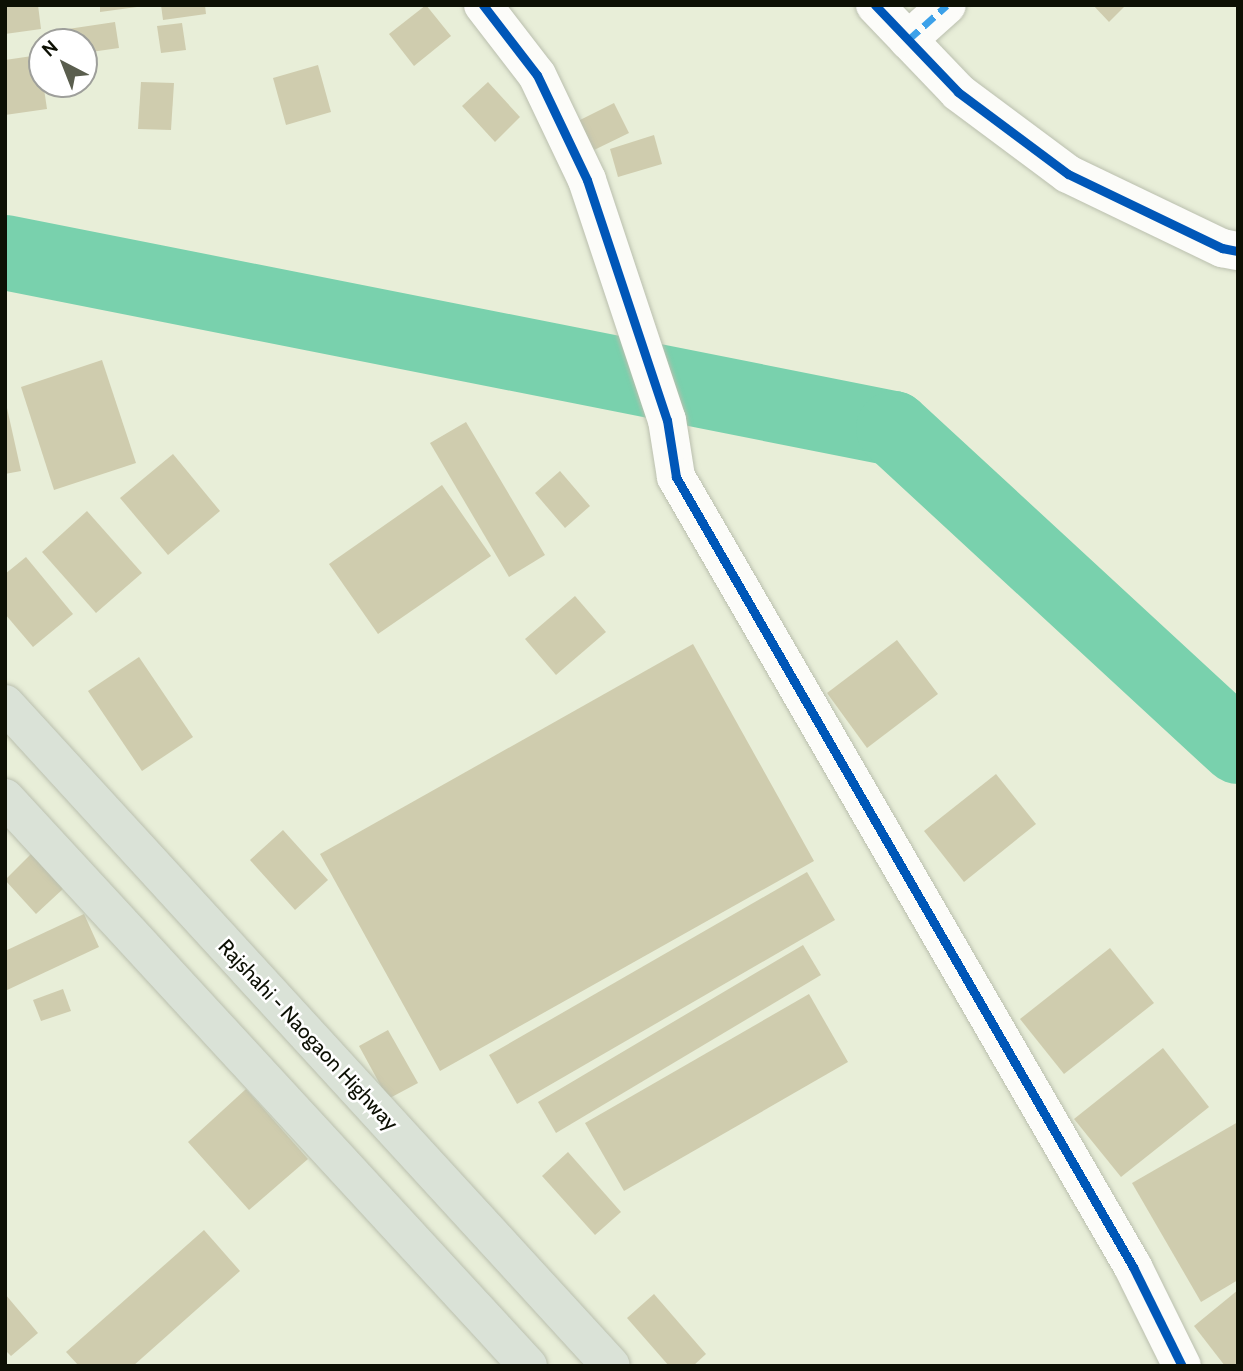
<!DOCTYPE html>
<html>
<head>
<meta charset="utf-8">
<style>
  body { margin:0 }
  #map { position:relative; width:1243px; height:1371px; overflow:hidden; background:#e8eed8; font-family:Cabin,sans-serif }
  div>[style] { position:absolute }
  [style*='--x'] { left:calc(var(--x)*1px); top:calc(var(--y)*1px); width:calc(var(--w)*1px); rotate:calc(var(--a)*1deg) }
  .river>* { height:75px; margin:-37.5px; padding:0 37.5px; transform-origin:37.5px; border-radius:37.5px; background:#79d1ad }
  .building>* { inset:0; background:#cfccae }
  .roads { filter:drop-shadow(0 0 2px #babfae) drop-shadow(0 0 2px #babfae) }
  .minor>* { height:38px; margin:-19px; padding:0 19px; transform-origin:19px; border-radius:19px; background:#fcfcf9 }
  .primary>* { height:38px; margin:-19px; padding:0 19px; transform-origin:19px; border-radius:19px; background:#dae2d7 }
  .quiet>* { height:7px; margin-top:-3.5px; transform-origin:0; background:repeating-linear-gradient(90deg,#3ca1e9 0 14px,transparent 0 21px) }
  .cycleway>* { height:9px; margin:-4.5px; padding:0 4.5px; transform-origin:4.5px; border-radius:4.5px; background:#0057b8 }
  span { translate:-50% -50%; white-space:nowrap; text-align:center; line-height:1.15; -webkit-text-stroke:5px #fff; paint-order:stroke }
  .street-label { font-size:21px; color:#0d1004 }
  .frame { position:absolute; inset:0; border:7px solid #0d1004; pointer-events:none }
  .north { position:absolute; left:28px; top:28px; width:70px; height:70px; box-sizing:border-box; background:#fff; border:2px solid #9e9f9b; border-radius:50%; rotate:318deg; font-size:19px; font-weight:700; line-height:28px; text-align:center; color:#0d1004 }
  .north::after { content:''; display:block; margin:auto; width:24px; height:32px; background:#5a5e4e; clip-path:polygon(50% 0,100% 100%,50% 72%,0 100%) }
</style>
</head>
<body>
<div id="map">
  <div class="river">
    <div style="--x:5;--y:252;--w:905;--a:11.21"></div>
    <div style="--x:893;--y:428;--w:469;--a:42.7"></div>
  </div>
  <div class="building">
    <div style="clip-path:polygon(5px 5px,38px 5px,41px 29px,5px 34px)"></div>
    <div style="clip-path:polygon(100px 5px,137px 5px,137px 7px,100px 12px)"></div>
    <div style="clip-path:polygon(161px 5px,205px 5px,206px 14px,163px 20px)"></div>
    <div style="clip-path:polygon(426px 5px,451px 36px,414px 66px,389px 34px)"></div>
    <div style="clip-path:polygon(1093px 5px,1126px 5px,1109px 22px)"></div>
    <div style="clip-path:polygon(115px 22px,119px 48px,84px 53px,84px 42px,69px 42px,68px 29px)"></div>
    <div style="clip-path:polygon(182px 23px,186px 50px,161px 53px,157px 26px)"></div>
    <div style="clip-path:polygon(39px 55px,47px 109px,5px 115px,5px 60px)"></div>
    <div style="clip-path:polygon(318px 65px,331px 112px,286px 125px,273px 78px)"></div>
    <div style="clip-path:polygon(141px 82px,174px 83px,171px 130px,138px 129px)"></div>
    <div style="clip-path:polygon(488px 82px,520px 117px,495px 142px,462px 106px)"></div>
    <div style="clip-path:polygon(614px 103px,629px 133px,592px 151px,578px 121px)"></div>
    <div style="clip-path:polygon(654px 135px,662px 164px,618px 177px,610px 149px)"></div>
    <div style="clip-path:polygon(102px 360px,136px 463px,54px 490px,21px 387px)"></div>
    <div style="clip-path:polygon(5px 399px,21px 471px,5px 474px)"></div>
    <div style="clip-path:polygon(466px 422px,545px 555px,509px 577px,430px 443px)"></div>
    <div style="clip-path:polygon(173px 454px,220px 511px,168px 555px,120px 498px)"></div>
    <div style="clip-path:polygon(560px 471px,590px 506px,565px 528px,535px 493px)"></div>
    <div style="clip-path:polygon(442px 485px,491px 556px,378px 634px,329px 564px)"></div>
    <div style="clip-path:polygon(87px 511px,142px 573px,96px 613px,42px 552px)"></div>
    <div style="clip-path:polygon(26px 557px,73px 614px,33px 647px,5px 614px,5px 574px)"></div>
    <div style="clip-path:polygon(575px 596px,606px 632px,556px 675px,525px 639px)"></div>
    <div style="clip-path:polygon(897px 640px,938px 694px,867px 748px,827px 693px)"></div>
    <div style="clip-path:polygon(693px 644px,814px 861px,440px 1071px,320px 854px)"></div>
    <div style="clip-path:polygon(139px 657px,193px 737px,142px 771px,88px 691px)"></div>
    <div style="clip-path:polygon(996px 774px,1036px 824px,964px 882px,924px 831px)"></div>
    <div style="clip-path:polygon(283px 830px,328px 880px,295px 910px,250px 860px)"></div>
    <div style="clip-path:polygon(32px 853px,64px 888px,36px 914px,5px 880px)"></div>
    <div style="clip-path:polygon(807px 872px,835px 920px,517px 1104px,489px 1055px)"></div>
    <div style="clip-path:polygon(84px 914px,99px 947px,5px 991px,5px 951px)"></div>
    <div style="clip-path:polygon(803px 945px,821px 975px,556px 1133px,538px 1102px)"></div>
    <div style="clip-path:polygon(1110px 948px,1154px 1003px,1064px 1074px,1020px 1019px)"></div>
    <div style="clip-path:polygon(63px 989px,71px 1011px,41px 1021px,33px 1000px)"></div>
    <div style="clip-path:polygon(809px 994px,848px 1062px,624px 1191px,585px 1123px)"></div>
    <div style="clip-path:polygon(388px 1030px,418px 1083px,388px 1099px,359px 1046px)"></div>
    <div style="clip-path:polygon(1163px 1048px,1209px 1107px,1121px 1177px,1074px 1119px)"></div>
    <div style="clip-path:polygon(246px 1089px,308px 1159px,249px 1210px,188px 1142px)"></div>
    <div style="clip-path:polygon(1238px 1122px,1238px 1280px,1201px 1302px,1132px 1183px)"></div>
    <div style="clip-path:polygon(568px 1152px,621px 1212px,595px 1235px,542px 1176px)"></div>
    <div style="clip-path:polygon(204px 1230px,240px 1271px,133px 1366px,79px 1366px,66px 1352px)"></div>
    <div style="clip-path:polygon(1238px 1290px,1238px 1366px,1225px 1366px,1194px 1326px)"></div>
    <div style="clip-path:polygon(5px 1294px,38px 1333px,11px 1356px,5px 1350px)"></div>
    <div style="clip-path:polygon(654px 1294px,706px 1354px,693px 1366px,669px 1366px,627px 1318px)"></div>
  </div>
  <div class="roads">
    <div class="minor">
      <div style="--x:483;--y:5;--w:88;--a:52.4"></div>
      <div style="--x:537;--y:75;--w:116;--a:64.5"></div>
      <div style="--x:587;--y:180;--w:253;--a:71.6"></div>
      <div style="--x:667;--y:420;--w:58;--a:81"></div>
      <div style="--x:676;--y:477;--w:913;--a:59.95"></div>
      <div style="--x:1133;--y:1267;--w:110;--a:63.7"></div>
      <div style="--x:875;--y:5;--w:120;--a:46.3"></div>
      <div style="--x:958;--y:92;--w:137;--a:36.7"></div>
      <div style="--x:1068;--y:174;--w:171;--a:25.7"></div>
      <div style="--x:1222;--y:248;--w:16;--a:11"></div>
      <div style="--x:908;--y:40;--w:52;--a:-41.9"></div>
    </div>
    <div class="primary">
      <div style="--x:5;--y:704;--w:897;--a:47.53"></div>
      <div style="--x:5;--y:798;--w:772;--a:47.36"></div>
    </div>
  </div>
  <div class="quiet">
    <div style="--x:908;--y:40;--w:52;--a:-41.9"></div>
  </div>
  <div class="cycleway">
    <div style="--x:483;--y:5;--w:88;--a:52.4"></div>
    <div style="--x:537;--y:75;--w:116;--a:64.5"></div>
    <div style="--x:587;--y:180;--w:253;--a:71.6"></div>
    <div style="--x:667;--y:420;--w:58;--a:81"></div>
    <div style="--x:676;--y:477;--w:913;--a:59.95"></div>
    <div style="--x:1133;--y:1267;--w:110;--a:63.7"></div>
    <div style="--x:875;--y:5;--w:120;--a:46.3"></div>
    <div style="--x:958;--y:92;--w:137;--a:36.7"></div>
    <div style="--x:1068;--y:174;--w:171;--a:25.7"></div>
    <div style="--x:1222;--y:248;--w:16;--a:11"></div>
  </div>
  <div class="street-label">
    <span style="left:308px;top:1035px;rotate:47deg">Rajshahi - Naogaon Highway</span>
  </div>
  <div class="frame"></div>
  <div class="north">N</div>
</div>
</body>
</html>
